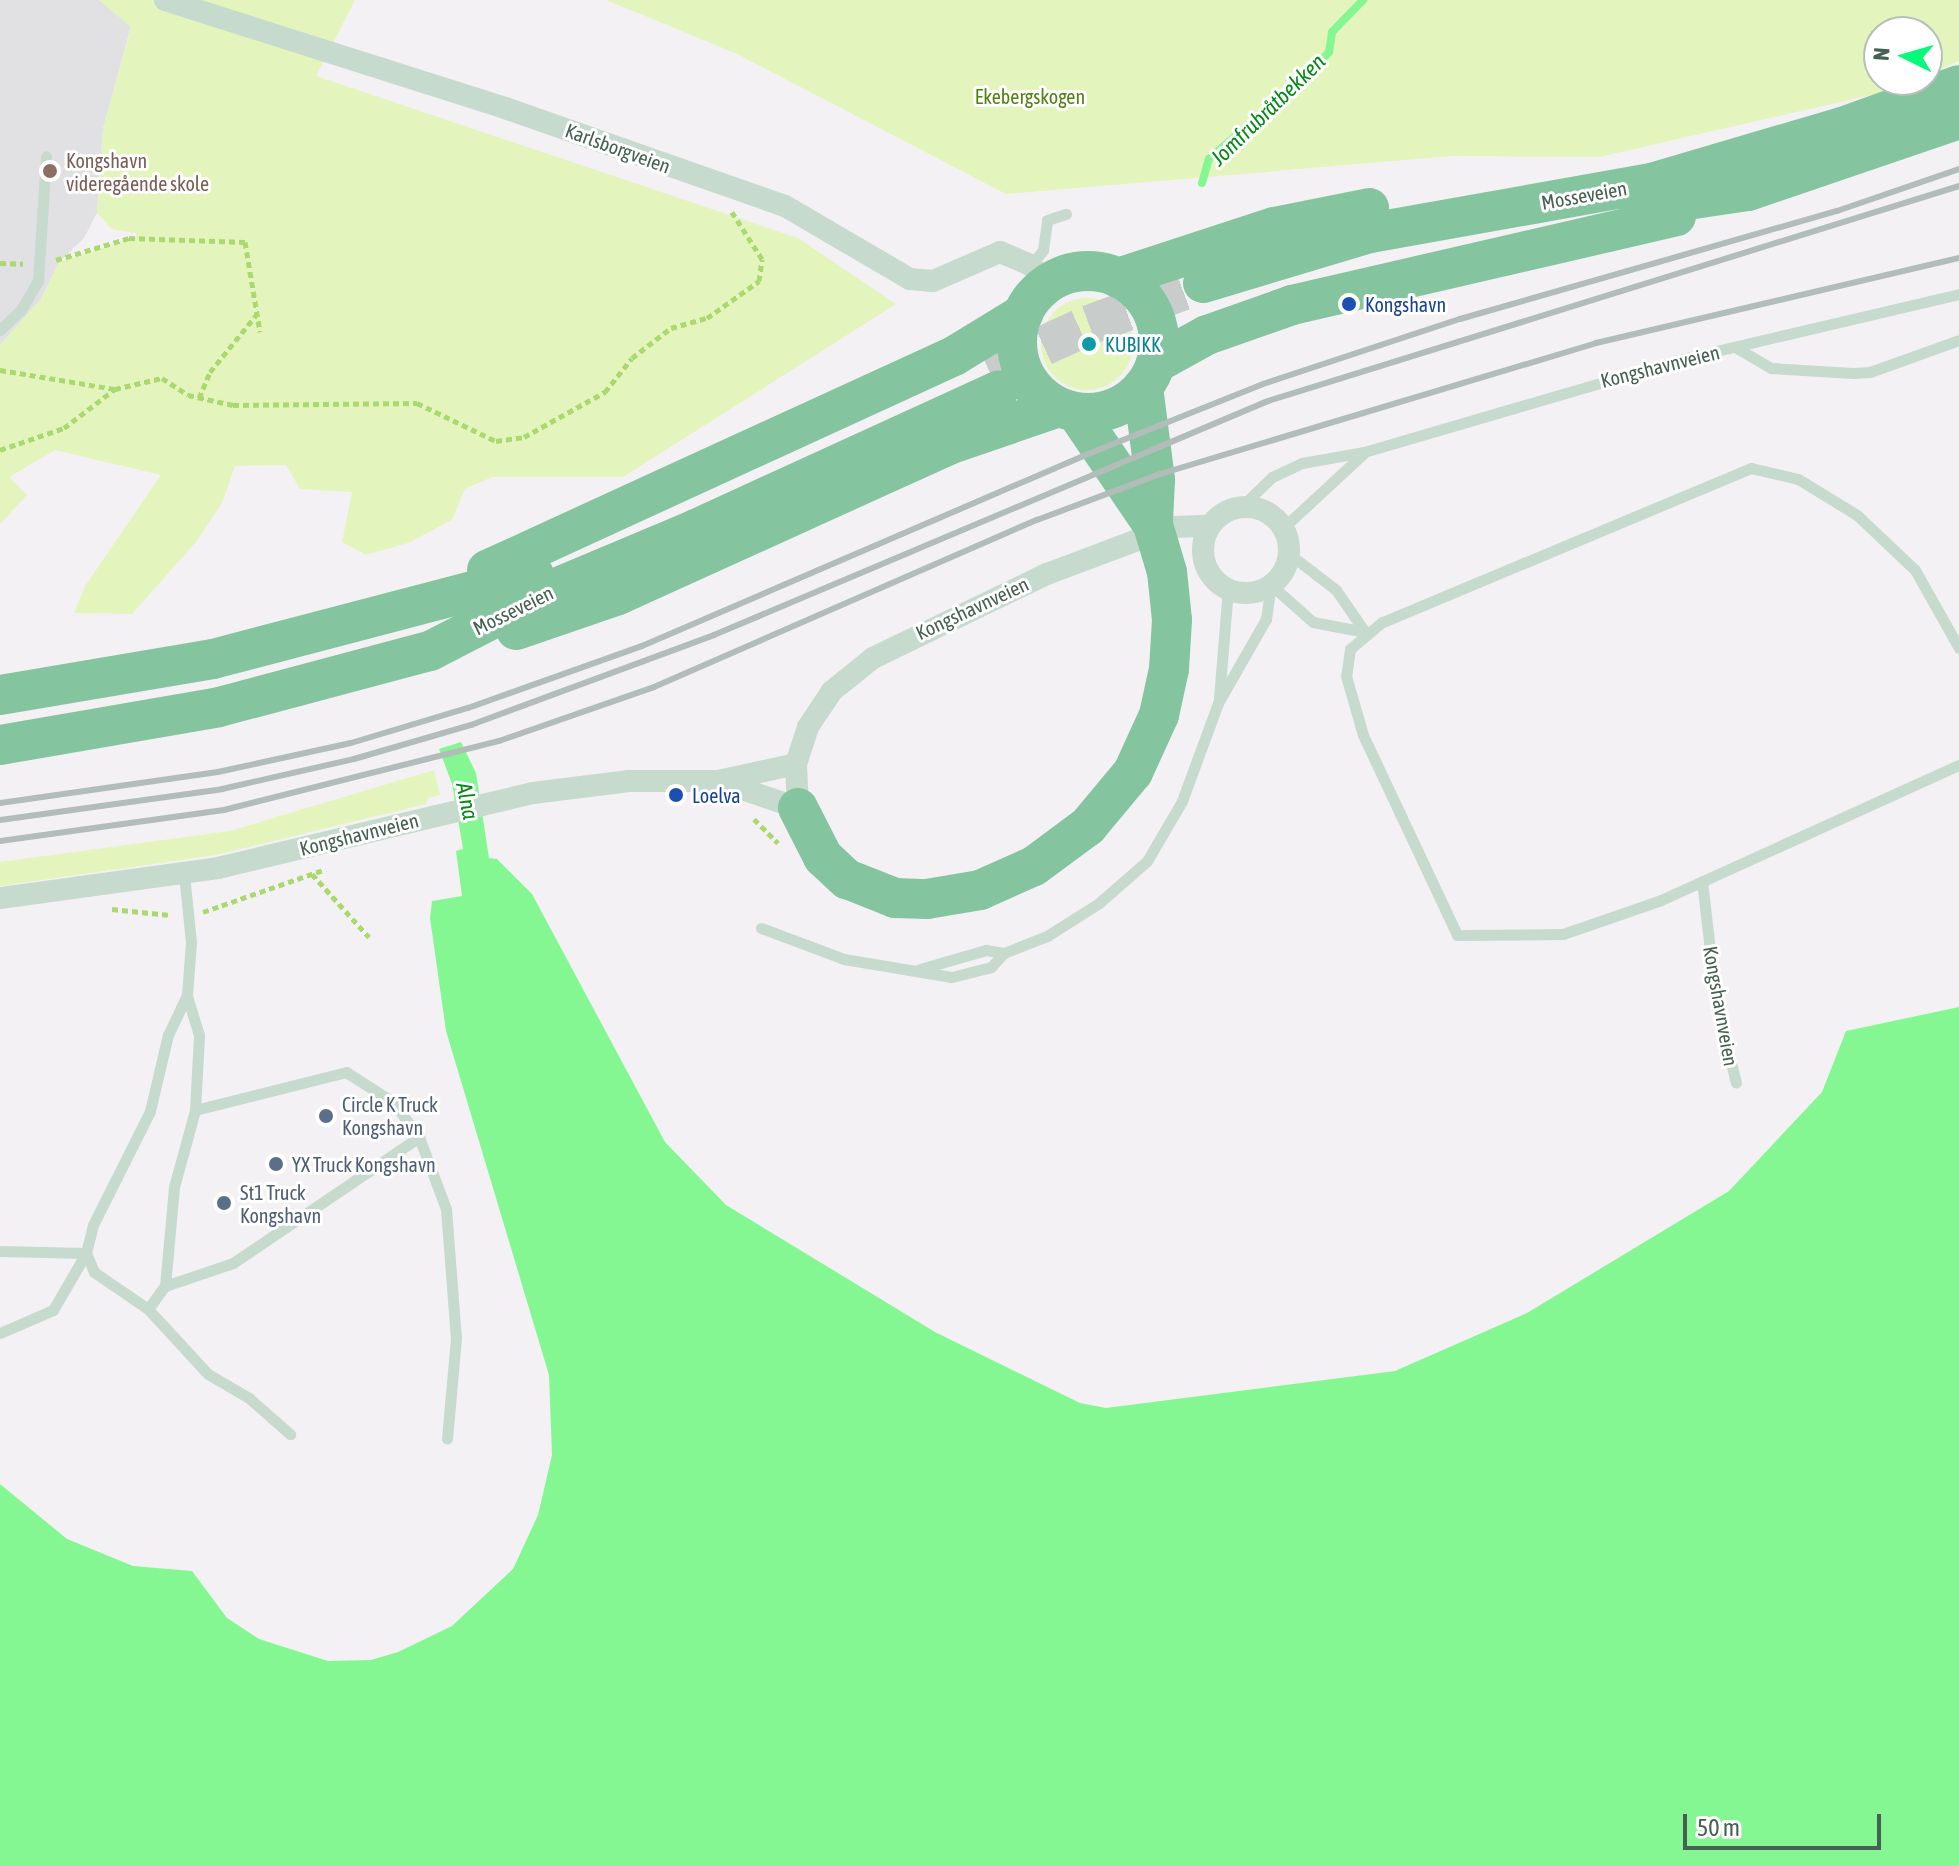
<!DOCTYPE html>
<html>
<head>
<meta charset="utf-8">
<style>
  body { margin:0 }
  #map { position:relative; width:1959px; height:1866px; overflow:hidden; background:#f4f1f4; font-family:"Asap Condensed",sans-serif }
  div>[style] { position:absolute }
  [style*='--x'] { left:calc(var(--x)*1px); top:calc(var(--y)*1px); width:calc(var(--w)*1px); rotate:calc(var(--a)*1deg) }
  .education>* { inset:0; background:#e1e0e2 }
  .green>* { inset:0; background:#e3f5bc }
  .round { border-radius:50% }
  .water>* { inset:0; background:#84f793 }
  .stream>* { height:8px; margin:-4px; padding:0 4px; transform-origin:4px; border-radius:4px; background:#84f793 }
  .highway-tunnel>* { height:40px; margin-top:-20px; transform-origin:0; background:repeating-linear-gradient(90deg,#c8cdcb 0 40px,transparent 0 60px) }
  .path>* { height:5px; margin-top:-2.5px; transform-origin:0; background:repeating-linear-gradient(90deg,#abd86f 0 6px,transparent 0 10px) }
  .lane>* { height:11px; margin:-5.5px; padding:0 5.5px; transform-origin:5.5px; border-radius:5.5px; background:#c6dace }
  .street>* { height:22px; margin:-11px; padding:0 11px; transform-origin:11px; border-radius:11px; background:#c6dace }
  .street>.ring { margin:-11px; padding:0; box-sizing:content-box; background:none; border:22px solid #c6dace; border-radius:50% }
  .highway>* { height:40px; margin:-20px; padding:0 20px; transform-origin:20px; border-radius:20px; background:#84c5a0 }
  .highway>.ring { margin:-20px; padding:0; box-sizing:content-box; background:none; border:40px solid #84c5a0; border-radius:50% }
  .rail>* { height:6px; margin:-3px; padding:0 3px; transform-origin:3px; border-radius:3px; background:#b2bcb8 }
  .dots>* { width:22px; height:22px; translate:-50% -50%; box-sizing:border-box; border:4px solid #fff; border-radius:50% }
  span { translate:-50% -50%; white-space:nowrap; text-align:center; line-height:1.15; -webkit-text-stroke:6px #fff; paint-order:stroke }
  .park-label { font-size:20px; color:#50820c }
  .street-label { font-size:20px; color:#466151 }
  .education-label { font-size:20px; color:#785e54 }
  .left { translate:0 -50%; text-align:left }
  .transit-label { font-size:20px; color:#164399 }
  .culture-label { font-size:20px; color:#0d838f }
  .service-label { font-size:20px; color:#4e5e75 }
  .water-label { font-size:22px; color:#058816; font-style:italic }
  .north { position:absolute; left:1863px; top:16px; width:80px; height:80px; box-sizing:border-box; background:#fff; border:2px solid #b5c0b9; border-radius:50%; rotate:275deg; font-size:22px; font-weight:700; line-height:32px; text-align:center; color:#466151 }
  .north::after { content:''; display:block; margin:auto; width:28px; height:36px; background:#03fb7b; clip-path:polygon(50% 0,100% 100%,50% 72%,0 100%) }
  .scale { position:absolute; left:1683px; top:1814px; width:198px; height:36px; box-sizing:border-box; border:4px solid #466151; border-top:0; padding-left:10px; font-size:24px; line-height:28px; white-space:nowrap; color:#466151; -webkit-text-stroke:6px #fff; paint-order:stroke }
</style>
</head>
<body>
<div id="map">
  <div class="education">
    <div style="clip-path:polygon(0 0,99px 0,131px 26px,103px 129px,97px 213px,84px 238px,59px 262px,41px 299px,0 345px)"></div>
  </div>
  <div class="green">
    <div style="clip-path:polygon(99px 0,355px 0,316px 76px,798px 238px,896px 304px,623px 477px,492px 477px,465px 489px,452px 520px,408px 543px,366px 555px,342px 542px,352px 492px,300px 489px,286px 465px,235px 466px,222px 503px,196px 542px,132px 614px,74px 613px,85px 586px,161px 475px,55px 450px,9px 477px,27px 495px,0 524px,0 345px,41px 299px,59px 262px,136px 237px,136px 233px,112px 229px,97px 213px,103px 129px,131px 27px)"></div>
    <div style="clip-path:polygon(606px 0,1959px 0,1959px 61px,1927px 75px,1927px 32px,1879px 32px,1879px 80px,1917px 80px,1893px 90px,1599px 157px,1453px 156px,1006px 194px,735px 53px)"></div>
    <div class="round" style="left:1041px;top:298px;width:92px;height:92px"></div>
    <div style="clip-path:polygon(434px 770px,440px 795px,428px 798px,426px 804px,216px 855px,0 886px,0 862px,230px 831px)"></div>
  </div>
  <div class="water">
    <div style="clip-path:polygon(461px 742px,476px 773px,489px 858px,497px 859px,532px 894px,665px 1142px,726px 1205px,935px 1332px,1080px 1403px,1106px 1408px,1395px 1371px,1527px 1313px,1729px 1191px,1822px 1092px,1846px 1031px,1959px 1007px,1959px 1866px,0 1866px,0 1484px,67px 1539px,133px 1566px,192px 1571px,227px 1618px,259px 1639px,328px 1661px,371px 1660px,398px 1652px,452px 1626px,513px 1569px,538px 1515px,552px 1455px,549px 1375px,446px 1031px,430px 918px,432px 901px,462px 896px,456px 851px,463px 849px,452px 784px,439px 749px)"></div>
  </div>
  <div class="stream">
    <div style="--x:1202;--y:183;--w:25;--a:-74"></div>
    <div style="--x:1209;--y:159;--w:147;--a:-41.1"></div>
    <div style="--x:1320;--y:62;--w:13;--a:-48"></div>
    <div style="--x:1329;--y:52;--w:20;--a:-81"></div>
    <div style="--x:1332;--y:32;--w:45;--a:-45.9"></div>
  </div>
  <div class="highway-tunnel">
    <div style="--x:989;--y:371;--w:110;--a:-24.7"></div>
    <div style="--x:1089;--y:325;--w:121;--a:-20.2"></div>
  </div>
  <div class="path">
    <div style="--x:56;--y:260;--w:76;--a:-16.8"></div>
    <div style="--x:129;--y:238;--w:116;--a:2"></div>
    <div style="--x:245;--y:242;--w:91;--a:80.5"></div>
    <div style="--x:0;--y:263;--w:23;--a:2"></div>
    <div style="--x:0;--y:370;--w:117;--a:9.4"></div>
    <div style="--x:199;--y:398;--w:28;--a:-67"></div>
    <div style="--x:210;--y:372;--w:75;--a:-51"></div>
    <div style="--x:0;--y:450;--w:68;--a:-19"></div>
    <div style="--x:64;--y:428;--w:64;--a:-37.4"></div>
    <div style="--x:115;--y:389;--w:48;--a:-13.2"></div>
    <div style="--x:162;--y:378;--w:31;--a:33"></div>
    <div style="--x:188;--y:395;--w:46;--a:12.5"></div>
    <div style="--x:233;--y:405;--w:184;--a:-0.6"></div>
    <div style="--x:417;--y:403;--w:88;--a:25.7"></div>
    <div style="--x:496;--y:441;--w:28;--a:-8"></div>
    <div style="--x:524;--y:437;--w:93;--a:-29.1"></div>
    <div style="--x:605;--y:392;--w:43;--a:-51.5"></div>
    <div style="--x:632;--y:358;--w:49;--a:-37.6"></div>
    <div style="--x:671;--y:328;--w:37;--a:-16"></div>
    <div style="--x:707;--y:318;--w:64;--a:-35.4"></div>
    <div style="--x:759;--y:281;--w:22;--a:-82"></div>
    <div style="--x:762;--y:259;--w:56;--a:-122.6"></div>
    <div style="--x:754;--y:819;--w:34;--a:45"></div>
    <div style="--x:312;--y:874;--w:85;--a:47.9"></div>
    <div style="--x:112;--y:909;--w:58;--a:5.9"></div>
    <div style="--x:203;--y:912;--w:130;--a:-19.3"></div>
  </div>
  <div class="lane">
    <div style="--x:1031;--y:265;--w:19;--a:-51"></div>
    <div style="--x:1043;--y:250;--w:30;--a:-82"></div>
    <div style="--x:1047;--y:220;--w:20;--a:-18"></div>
    <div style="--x:0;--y:330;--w:29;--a:-44"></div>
    <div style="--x:21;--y:310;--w:34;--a:-60"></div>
    <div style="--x:38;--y:281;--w:125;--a:-86.3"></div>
    <div style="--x:1735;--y:347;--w:42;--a:30.3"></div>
    <div style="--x:1771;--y:368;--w:82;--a:3.5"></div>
    <div style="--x:1853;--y:373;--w:17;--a:-3"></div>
    <div style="--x:1870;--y:372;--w:95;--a:-19.8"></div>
    <div style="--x:1241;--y:507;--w:43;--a:-44.1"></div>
    <div style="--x:1272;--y:477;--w:33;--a:-25"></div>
    <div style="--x:1302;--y:463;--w:63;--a:-10.1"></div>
    <div style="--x:1364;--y:452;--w:327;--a:-16.3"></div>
    <div style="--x:1678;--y:360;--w:289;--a:-13.2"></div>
    <div style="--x:1283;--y:528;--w:110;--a:-42.8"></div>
    <div style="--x:1288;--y:553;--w:61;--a:37.6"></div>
    <div style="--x:1336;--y:590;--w:51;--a:55.4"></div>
    <div style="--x:1271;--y:585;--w:56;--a:41.4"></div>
    <div style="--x:1313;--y:622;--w:53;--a:10.9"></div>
    <div style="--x:1959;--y:648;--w:90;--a:-119.4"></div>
    <div style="--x:1915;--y:570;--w:80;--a:-136.5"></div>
    <div style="--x:1857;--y:515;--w:69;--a:-148.6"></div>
    <div style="--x:1798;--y:479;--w:48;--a:-166.8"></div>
    <div style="--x:1751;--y:468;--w:400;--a:157.3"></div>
    <div style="--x:1382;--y:622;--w:42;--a:139.8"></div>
    <div style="--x:1350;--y:649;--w:27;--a:98"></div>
    <div style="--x:1346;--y:676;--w:61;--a:73.9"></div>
    <div style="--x:1363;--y:735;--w:221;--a:64.8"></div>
    <div style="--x:1457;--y:935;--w:106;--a:-0.5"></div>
    <div style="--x:1563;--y:934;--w:104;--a:-19.1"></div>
    <div style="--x:1661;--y:900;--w:327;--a:-24.4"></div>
    <div style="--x:1219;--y:698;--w:109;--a:-85.3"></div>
    <div style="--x:1702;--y:881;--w:122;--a:83.4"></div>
    <div style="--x:1716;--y:1002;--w:83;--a:76.1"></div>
    <div style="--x:761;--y:928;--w:89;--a:20.5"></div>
    <div style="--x:844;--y:959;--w:109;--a:9.5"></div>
    <div style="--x:952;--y:977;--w:40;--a:-14.4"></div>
    <div style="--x:991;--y:967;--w:19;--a:-47"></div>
    <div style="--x:1004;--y:953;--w:46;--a:-21.6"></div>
    <div style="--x:1047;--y:936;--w:62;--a:-32.4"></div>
    <div style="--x:1099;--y:903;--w:64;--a:-41.2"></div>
    <div style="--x:1147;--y:861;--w:69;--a:-59.7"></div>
    <div style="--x:1182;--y:801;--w:104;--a:-69.8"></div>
    <div style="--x:1218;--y:703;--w:97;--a:-60.3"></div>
    <div style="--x:1266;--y:619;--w:34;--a:-82"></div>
    <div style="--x:920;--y:969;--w:69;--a:-16.1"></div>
    <div style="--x:986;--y:950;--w:18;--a:9"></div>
    <div style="--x:195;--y:1110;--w:156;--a:-14.1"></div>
    <div style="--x:346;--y:1072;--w:56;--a:32.6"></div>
    <div style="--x:393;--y:1102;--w:44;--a:53.4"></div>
    <div style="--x:419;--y:1137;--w:77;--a:69.4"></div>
    <div style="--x:446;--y:1209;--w:129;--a:85.6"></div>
    <div style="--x:456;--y:1338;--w:101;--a:95.1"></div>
    <div style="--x:0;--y:1251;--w:86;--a:1.3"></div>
    <div style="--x:86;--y:1253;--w:29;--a:-76"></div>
    <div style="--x:93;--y:1225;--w:127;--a:-63.4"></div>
    <div style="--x:150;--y:1111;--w:78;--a:-76.7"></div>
    <div style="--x:168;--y:1035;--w:44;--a:-64.6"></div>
    <div style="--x:187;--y:995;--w:53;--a:-85.7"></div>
    <div style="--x:191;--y:942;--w:68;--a:-95.9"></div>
    <div style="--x:86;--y:1253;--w:21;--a:67"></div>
    <div style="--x:94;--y:1272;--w:65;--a:34.4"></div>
    <div style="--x:148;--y:1309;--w:88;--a:47.3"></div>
    <div style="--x:208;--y:1374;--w:48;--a:30.3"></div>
    <div style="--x:249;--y:1398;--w:55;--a:41.3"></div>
    <div style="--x:165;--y:1286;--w:99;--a:-84.8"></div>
    <div style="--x:174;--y:1187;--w:80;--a:-74.7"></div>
    <div style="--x:195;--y:1110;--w:75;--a:-86.9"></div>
    <div style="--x:199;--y:1035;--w:41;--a:-107.1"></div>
    <div style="--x:148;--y:1309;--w:29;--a:-54"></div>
    <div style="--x:165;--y:1286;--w:72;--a:-18.7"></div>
    <div style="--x:233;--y:1263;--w:225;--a:-34.1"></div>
    <div style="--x:0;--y:1333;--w:58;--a:-23.5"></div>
    <div style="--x:53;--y:1310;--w:66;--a:-59.9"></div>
  </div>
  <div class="street">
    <div style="--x:165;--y:0;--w:357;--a:17.6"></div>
    <div style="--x:505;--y:108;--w:297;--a:19.3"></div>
    <div style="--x:785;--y:206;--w:145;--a:30.3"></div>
    <div style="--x:910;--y:279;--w:23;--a:5"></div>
    <div style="--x:933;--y:281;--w:73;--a:-23.4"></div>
    <div style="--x:1000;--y:252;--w:34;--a:23"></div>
    <div style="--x:1031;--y:265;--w:25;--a:50"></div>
    <div class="ring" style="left:1203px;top:507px;width:64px;height:64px"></div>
    <div style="--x:718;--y:781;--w:84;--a:18.6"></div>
    <div style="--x:798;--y:808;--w:44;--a:-92.6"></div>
    <div style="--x:796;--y:764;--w:39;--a:-72"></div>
    <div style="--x:808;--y:727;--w:43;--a:-56.3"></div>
    <div style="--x:832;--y:691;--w:53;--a:-38.8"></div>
    <div style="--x:873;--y:658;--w:193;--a:-25.8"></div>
    <div style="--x:1047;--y:574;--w:134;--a:-20.6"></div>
    <div style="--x:1172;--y:527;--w:38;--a:-2"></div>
    <div style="--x:0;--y:898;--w:220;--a:-7.8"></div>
    <div style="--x:218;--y:868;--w:324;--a:-13.4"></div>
    <div style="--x:533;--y:793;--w:97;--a:-7.1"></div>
    <div style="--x:629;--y:781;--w:89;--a:0"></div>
    <div style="--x:718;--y:781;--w:80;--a:-12.3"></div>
  </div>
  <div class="highway">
    <div style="--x:1640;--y:207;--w:109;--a:-8.4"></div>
    <div style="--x:1748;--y:191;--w:223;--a:-18.8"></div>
    <div class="ring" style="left:1017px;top:271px;width:102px;height:102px"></div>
    <div style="--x:1118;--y:278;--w:164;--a:-18.1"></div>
    <div style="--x:1274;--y:227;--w:97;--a:-11.3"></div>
    <div style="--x:1203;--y:283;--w:174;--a:-16.7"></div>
    <div style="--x:1370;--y:233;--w:290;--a:-10.1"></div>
    <div style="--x:1655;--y:182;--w:195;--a:-16.4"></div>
    <div style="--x:1842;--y:127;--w:124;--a:-19.7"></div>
    <div style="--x:1156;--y:363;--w:58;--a:-28.8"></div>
    <div style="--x:1207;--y:335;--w:90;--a:-19.4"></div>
    <div style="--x:1292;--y:305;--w:394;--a:-13"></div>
    <div style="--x:1143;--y:387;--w:94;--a:82.6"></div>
    <div style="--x:1155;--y:480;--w:41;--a:92.8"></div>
    <div style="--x:487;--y:570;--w:514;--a:-24.62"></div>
    <div style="--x:954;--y:356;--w:81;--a:-31.3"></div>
    <div style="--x:516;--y:630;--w:108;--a:-18.9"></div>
    <div style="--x:618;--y:595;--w:362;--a:-24.4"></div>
    <div style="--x:948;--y:445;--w:117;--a:-18.9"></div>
    <div style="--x:0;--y:695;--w:216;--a:-9.6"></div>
    <div style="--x:213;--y:659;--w:332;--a:-14.7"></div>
    <div style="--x:0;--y:745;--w:222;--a:-9.8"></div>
    <div style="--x:219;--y:707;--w:218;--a:-14.9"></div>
    <div style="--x:430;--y:651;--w:120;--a:-27.2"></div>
    <div style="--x:537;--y:596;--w:173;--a:-22.8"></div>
    <div style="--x:696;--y:529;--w:333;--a:-24.6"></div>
    <div style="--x:798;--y:808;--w:55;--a:63"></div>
    <div style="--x:823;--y:857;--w:33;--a:43"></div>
    <div style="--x:847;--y:879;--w:52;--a:21.6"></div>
    <div style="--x:895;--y:898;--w:32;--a:2"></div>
    <div style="--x:927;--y:899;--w:54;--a:-9.6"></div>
    <div style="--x:980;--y:890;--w:59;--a:-24"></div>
    <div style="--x:1034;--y:866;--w:67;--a:-36.5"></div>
    <div style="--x:1088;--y:826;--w:70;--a:-50.2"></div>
    <div style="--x:1133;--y:772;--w:63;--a:-65.5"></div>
    <div style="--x:1159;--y:715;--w:47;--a:-77.7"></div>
    <div style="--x:1169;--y:669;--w:49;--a:-86.5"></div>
    <div style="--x:1172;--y:620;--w:48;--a:-95.9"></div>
    <div style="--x:1167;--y:572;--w:49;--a:-106.6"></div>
    <div style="--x:1153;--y:525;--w:135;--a:-124.2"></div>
  </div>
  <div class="rail">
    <div style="--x:0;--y:803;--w:220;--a:-8.1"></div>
    <div style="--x:218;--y:772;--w:136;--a:-12.3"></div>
    <div style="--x:351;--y:743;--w:122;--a:-16.7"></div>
    <div style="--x:468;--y:708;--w:185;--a:-19.6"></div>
    <div style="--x:642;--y:646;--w:480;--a:-23.3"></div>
    <div style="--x:1083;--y:456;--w:194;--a:-21.8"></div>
    <div style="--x:1263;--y:384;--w:207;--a:-18.3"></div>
    <div style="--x:1460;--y:319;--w:392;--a:-16"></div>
    <div style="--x:1837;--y:211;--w:129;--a:-19"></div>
    <div style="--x:0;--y:820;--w:224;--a:-7.9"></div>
    <div style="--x:222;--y:789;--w:135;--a:-12.8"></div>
    <div style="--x:354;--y:759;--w:122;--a:-16.2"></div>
    <div style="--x:471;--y:725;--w:259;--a:-20.3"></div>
    <div style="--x:714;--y:635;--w:601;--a:-22.9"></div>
    <div style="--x:1268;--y:401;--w:724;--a:-17.28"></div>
    <div style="--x:0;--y:841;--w:226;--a:-7.9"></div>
    <div style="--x:224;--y:810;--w:284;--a:-14.1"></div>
    <div style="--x:499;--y:741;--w:164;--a:-19.2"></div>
    <div style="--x:654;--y:687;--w:418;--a:-23.6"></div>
    <div style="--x:1037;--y:520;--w:131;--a:-20.5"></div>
    <div style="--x:1160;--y:474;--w:455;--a:-16.7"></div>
    <div style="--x:1596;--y:343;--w:373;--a:-13.2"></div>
  </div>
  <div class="dots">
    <div style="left:50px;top:171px;background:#8d6e63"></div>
    <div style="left:1349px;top:304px;background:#1a4fb4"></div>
    <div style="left:1089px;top:344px;background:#0f9aa8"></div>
    <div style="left:676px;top:795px;background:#1a4fb4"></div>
    <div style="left:326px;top:1116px;background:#5c6f8a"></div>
    <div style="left:276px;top:1164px;background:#5c6f8a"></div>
    <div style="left:224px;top:1203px;background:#5c6f8a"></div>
  </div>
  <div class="park-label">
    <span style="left:1030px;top:96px">Ekebergskogen</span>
  </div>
  <div class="street-label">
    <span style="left:618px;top:148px;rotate:20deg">Karlsborgveien</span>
    <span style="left:1584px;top:195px;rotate:-10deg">Mosseveien</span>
    <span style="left:1660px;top:366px;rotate:-14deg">Kongshavnveien</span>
    <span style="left:972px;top:608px;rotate:-25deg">Kongshavnveien</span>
    <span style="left:513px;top:610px;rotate:-26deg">Mosseveien</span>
    <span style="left:359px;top:834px;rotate:-14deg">Kongshavnveien</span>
    <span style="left:1721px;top:1006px;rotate:80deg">Kongshavnveien</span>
  </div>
  <div class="education-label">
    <span class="left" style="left:66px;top:172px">Kongshavn<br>videregående skole</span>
  </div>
  <div class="transit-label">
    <span class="left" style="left:1365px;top:304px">Kongshavn</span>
    <span class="left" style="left:692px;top:795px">Loelva</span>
  </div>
  <div class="culture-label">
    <span class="left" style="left:1105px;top:344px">KUBIKK</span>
  </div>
  <div class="service-label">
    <span class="left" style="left:342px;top:1116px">Circle K Truck<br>Kongshavn</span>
    <span class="left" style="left:292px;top:1164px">YX Truck Kongshavn</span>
    <span class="left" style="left:240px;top:1204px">St1 Truck<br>Kongshavn</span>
  </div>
  <div class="water-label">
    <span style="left:1268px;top:110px;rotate:-44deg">Jomfrubråtbekken</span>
    <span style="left:467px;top:801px;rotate:78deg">Alna</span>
  </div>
  <div class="north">N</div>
  <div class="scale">50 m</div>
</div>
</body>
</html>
